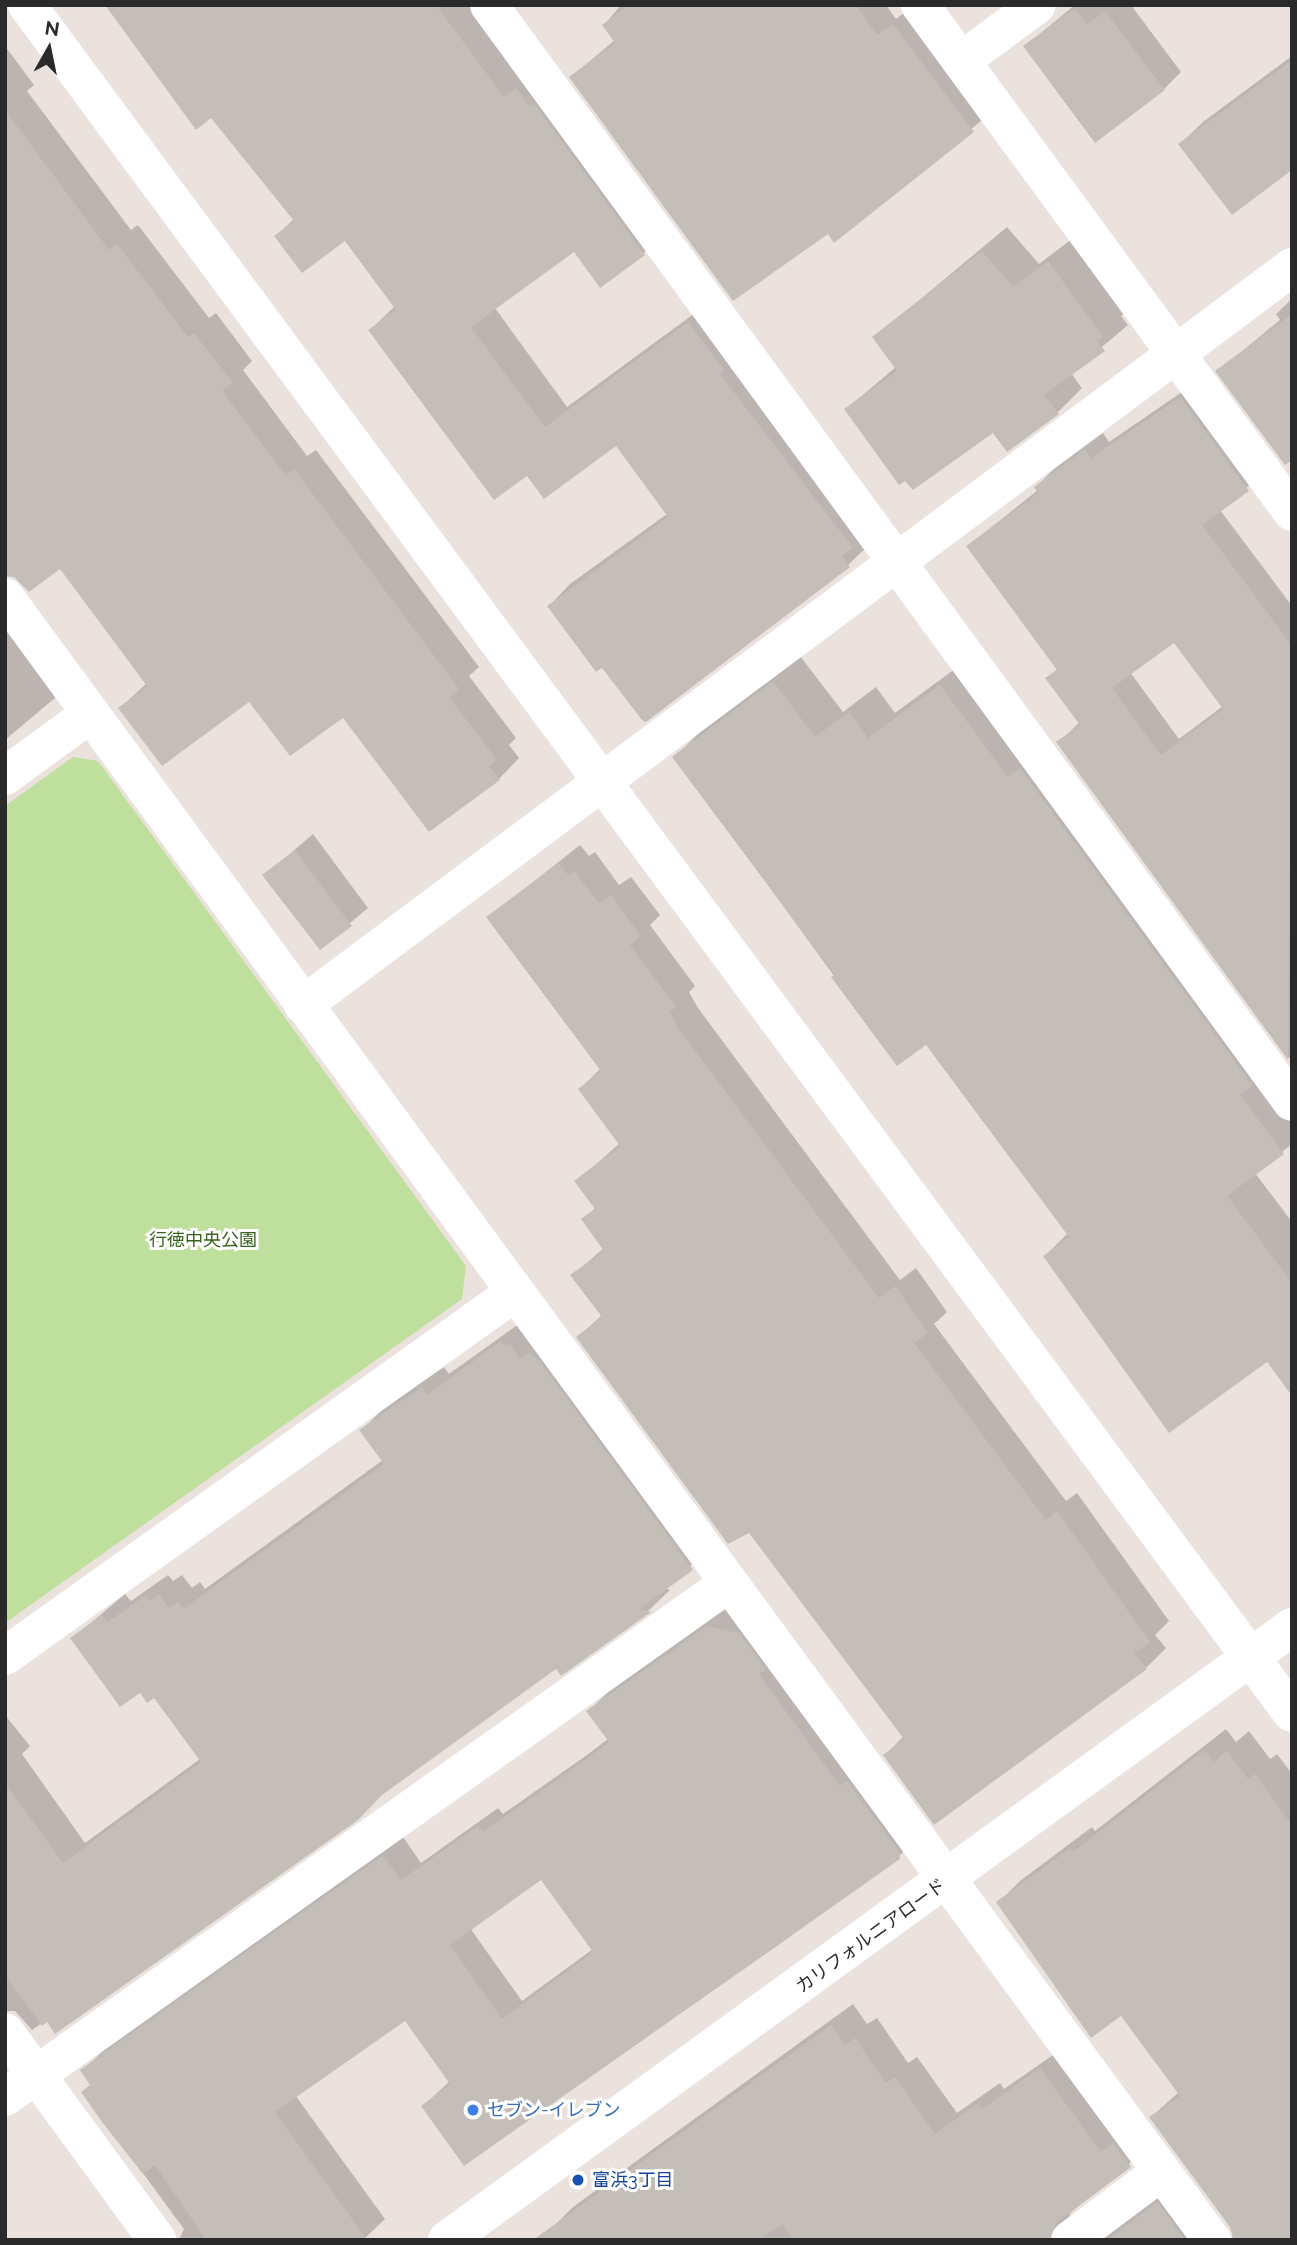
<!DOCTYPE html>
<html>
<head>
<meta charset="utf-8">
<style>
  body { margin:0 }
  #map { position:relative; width:1297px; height:2245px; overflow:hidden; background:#ebe2dd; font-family:Raleway,"Noto Sans JP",sans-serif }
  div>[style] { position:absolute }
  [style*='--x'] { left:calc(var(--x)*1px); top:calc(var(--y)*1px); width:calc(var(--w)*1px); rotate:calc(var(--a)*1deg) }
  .green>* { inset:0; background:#bfdf9c }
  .shadow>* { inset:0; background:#0003 }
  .building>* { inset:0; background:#c4beb8 }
  .minor>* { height:38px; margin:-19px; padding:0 19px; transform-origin:19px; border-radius:19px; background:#fff }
  .tertiary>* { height:38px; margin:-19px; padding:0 19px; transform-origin:19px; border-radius:19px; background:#fff }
  .dots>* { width:19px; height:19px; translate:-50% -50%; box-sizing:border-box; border:4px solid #fff; border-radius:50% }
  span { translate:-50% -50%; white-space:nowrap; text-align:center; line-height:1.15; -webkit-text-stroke:6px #fff; paint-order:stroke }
  .park-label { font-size:18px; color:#38631e }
  .street-label { font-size:18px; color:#2a2a2a }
  .shop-label { font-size:18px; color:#366cbe }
  .left { translate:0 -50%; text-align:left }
  .transit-label { font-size:18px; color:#164399 }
  .frame { position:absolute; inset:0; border:7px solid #2a2a2a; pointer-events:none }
  .north { position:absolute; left:14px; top:14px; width:70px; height:70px; -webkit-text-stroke:5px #fff; paint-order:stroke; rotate:9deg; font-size:19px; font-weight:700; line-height:28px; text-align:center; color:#2a2a2a }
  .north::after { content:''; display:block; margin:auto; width:24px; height:32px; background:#2a2a2a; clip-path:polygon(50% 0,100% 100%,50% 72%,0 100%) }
</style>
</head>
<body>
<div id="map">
  <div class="green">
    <div style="clip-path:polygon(73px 757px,98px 761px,466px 1266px,462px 1299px,5px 1623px,5px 806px)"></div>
  </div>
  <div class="shadow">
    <div style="clip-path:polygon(110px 5px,473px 5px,665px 232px,644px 253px,575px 250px,495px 308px,567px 407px,710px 302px,870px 544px,848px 565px,603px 665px,549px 606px,570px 584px,667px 514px,616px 444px,528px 473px,370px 330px,395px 306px,345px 239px,276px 236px,294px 219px,211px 116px)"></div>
    <div style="clip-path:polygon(621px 5px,886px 5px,896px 19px,912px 7px,991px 113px,834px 240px,828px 232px,571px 77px,615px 40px,604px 25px)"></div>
    <div style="clip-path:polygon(1075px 5px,1131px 5px,1181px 72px,1164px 89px,1025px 46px)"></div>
    <div style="clip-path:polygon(5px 46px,34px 85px,27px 91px,131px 230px,138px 225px,209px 318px,216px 313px,252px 361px,243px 370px,307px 456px,316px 450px,479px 667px,469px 676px,516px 738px,509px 745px,519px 758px,499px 779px,344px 715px,249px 699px,120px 708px,147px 683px,60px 567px,5px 574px)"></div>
    <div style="clip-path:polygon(1292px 56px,1292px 168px,1180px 144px,1203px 122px)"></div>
    <div style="clip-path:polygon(1007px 227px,1039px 264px,1073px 238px,1126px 311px,1121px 316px,1128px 325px,1071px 373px,1082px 388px,1058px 412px,993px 430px,846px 409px,896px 367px,874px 338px)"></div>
    <div style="clip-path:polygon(1292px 299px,1292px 460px,1218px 371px,1280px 320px,1276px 314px)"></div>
    <div style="clip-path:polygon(evenodd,1198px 381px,1265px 472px,1220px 510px,1292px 606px,1292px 1062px,1058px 743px,1080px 722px,1048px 678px,1058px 668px,968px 546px,1038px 490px,1036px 487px,1053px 470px,1103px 433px,1109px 442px,1198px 381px,1175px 640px,1223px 706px,1179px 739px,1130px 672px,1175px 640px)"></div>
    <div style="clip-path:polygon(5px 583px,68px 687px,5px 740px)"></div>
    <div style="clip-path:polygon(800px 656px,843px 712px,876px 687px,895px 713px,967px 660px,1292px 1103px,1292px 1144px,1255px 1173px,1292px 1222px,1292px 1393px,1267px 1359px,1045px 1256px,1068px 1233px,927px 1043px,898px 1064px,675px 757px,701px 731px)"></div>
    <div style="clip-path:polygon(313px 834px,368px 908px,320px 948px,265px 875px)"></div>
    <div style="clip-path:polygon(580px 845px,589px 856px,595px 852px,619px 885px,631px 877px,660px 915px,650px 925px,695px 986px,689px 992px,698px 1008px,900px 1280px,916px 1268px,947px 1312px,934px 1324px,1066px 1501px,1077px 1493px,1169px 1621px,1155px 1635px,1166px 1648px,1146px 1668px,885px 1755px,904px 1736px,749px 1531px,578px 1337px,602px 1315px,573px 1275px,604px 1248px,583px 1220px,596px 1207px,577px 1181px,620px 1143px,580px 1089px,601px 1068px,489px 917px)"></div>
    <div style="clip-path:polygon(523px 1321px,713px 1547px,664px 1588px,670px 1590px,649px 1610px,561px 1673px,556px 1666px,32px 2030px,15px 2011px,5px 2011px,5px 1715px,30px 1746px,22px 1754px,85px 1843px,200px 1759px,154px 1696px,72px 1639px,125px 1594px,131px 1601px,168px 1575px,173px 1581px,182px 1575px,192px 1588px,200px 1582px,205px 1589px,383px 1460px,362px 1430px,383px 1409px,444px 1367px,449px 1374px)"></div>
    <div style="clip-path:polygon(evenodd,728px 1607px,918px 1838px,898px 1857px,774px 1948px,464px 2164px,423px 2106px,450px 2081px,405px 2018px,295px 2095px,385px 2219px,363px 2240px,179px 2240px,184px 2229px,83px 2092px,91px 2084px,82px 2071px,102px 2052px,403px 1837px,421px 1863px,498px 1808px,503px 1814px,587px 1755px,608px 1739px,589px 1711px,608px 1692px,728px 1607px,542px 1878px,593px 1949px,522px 2001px,470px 1928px,542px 1878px)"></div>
    <div style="clip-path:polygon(1226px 1729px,1236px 1742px,1249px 1731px,1270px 1759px,1277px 1754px,1292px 1774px,1292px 2240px,1233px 2240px,1231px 2226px,1151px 2117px,1179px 2092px,1122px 2014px,999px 1902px,1020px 1881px,1092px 1827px,1095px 1831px)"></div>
    <div style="clip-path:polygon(853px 2004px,867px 2024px,877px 2018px,908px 2063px,917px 2057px,957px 2113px,1000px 2083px,1004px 2089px,1063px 2048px,1152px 2144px,1070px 2213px,1069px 2221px,1179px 2182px,1224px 2239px,1231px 2240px,675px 2240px,552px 2228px,573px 2207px)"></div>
  </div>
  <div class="building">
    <div style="clip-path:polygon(105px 5px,436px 5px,504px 97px,516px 88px,529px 106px,534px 103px,645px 255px,600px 288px,574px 252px,471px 327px,545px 427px,688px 322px,725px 371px,720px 374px,853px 548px,842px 556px,850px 567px,646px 722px,642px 720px,602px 668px,596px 672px,547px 606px,668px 517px,616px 446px,544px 499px,527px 476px,494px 500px,368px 330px,396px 310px,345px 241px,302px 273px,274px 236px,294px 221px,211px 118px,196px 130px)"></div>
    <div style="clip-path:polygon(628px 5px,856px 5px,877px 35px,893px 24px,974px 132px,834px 243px,828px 234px,733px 301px,569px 77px,615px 43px,602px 25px)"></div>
    <div style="clip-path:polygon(1075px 8px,1087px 25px,1105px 11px,1165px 90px,1095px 143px,1023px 46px)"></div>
    <div style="clip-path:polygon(1292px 60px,1292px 170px,1232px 215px,1178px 144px)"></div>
    <div style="clip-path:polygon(5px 110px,109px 250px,117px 244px,188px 337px,194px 333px,233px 383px,222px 391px,286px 476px,294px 469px,459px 689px,449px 697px,497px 760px,489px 766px,500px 780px,429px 832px,343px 718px,290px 756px,249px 702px,162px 766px,118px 708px,147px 686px,60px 569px,29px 592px,14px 577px,5px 576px)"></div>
    <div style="clip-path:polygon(982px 251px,1013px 287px,1048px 261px,1103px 337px,1097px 341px,1105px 351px,1044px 395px,1059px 414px,1007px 452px,993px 433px,913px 490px,905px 481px,899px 485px,844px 409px,897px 371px,872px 337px)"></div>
    <div style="clip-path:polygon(1292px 314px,1292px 460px,1285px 465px,1215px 371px)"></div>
    <div style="clip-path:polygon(evenodd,1180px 397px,1249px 491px,1202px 525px,1292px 646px,1288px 1060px,1056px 742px,1080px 725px,1045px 678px,1057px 670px,966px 546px,1038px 493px,1034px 487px,1085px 449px,1091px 458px,1180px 397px,1174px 643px,1223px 709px,1161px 755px,1112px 688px,1174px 643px)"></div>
    <div style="clip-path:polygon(773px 681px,815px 737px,849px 712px,868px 738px,940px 685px,1008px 777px,1020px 768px,1253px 1086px,1240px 1095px,1284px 1154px,1227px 1196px,1292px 1283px,1292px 1396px,1267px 1362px,1169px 1433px,1043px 1256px,1069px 1237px,926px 1045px,897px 1066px,831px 977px,835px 975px,672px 757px)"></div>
    <div style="clip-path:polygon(295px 850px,352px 926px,320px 950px,262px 875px)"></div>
    <div style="clip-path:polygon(559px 863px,568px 875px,574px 871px,599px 903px,611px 895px,641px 936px,630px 945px,676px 1007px,670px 1012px,678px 1028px,879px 1298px,895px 1286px,928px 1333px,914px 1343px,1046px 1520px,1057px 1511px,1150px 1642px,1134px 1653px,1147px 1669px,934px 1825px,883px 1755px,904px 1739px,749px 1533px,728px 1544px,576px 1337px,602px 1317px,570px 1275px,604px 1251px,581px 1219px,595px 1209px,574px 1181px,620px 1146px,578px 1089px,601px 1071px,486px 917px)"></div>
    <div style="clip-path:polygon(501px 1341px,505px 1347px,510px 1344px,520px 1359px,530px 1352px,541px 1363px,693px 1570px,639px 1609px,651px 1612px,561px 1676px,556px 1669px,382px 1795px,358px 1820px,55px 2034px,47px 2022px,42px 2026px,5px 1975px,5px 1783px,63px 1863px,201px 1762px,154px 1698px,147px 1703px,140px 1693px,120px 1707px,70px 1638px,102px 1615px,108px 1622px,146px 1595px,150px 1601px,159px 1595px,169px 1608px,178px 1602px,183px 1609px,384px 1464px,359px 1430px,422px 1387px,427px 1395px)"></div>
    <div style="clip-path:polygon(evenodd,707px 1626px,739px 1633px,766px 1669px,759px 1674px,840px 1786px,847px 1781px,899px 1851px,900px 1859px,464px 2166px,421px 2106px,450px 2084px,405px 2021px,275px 2112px,367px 2240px,206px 2240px,155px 2165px,143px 2174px,102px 2122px,81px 2092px,90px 2085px,80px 2070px,383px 1855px,401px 1880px,478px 1826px,483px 1832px,565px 1774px,609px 1742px,586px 1711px,707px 1626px,541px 1880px,593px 1952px,502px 2019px,450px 1945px,541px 1880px)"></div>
    <div style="clip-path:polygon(1204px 1750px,1214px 1762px,1227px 1751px,1248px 1779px,1255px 1774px,1292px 1825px,1292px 2240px,1234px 2240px,1230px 2227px,1149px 2117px,1180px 2096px,1121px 2016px,1091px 2038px,996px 1902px,1070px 1848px,1073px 1852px)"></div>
    <div style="clip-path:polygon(831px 2025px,845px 2045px,855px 2038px,886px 2083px,895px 2077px,935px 2134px,977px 2104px,982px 2109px,1040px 2068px,1101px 2152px,1113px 2143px,1131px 2167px,1057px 2222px,1049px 2240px,794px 2240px,782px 2224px,760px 2240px,533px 2240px)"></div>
    <div style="clip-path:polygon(1157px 2202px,1185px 2240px,1107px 2240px)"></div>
  </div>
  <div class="minor">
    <div style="--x:489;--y:5;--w:1359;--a:53.8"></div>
    <div style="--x:920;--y:5;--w:629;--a:53.73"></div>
    <div style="--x:961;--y:61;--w:94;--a:-36.4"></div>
    <div style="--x:5;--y:597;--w:2039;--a:53.7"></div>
    <div style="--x:5;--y:776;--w:105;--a:-36.1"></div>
    <div style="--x:303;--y:1005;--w:1234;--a:-36.73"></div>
    <div style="--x:5;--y:1656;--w:625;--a:-35.5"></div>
    <div style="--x:5;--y:2032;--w:258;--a:53.8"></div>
    <div style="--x:5;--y:2097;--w:888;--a:-35.37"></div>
    <div style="--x:1070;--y:2240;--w:114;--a:-36.8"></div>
  </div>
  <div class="tertiary">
    <div style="--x:27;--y:5;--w:2125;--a:53.48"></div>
    <div style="--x:447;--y:2240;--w:1044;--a:-35.96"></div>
  </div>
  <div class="dots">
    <div style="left:473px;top:2110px;background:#3f7fe0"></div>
    <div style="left:578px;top:2180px;background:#1a4fb4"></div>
  </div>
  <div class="park-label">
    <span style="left:203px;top:1240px">行徳中央公園</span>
  </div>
  <div class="street-label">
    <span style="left:871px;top:1936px;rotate:-36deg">カリフォルニアロード</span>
  </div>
  <div class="shop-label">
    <span class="left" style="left:487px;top:2110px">セブン-イレブン</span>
  </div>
  <div class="transit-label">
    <span class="left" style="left:592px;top:2180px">富浜3丁目</span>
  </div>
  <div class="frame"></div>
  <div class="north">N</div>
</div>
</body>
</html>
